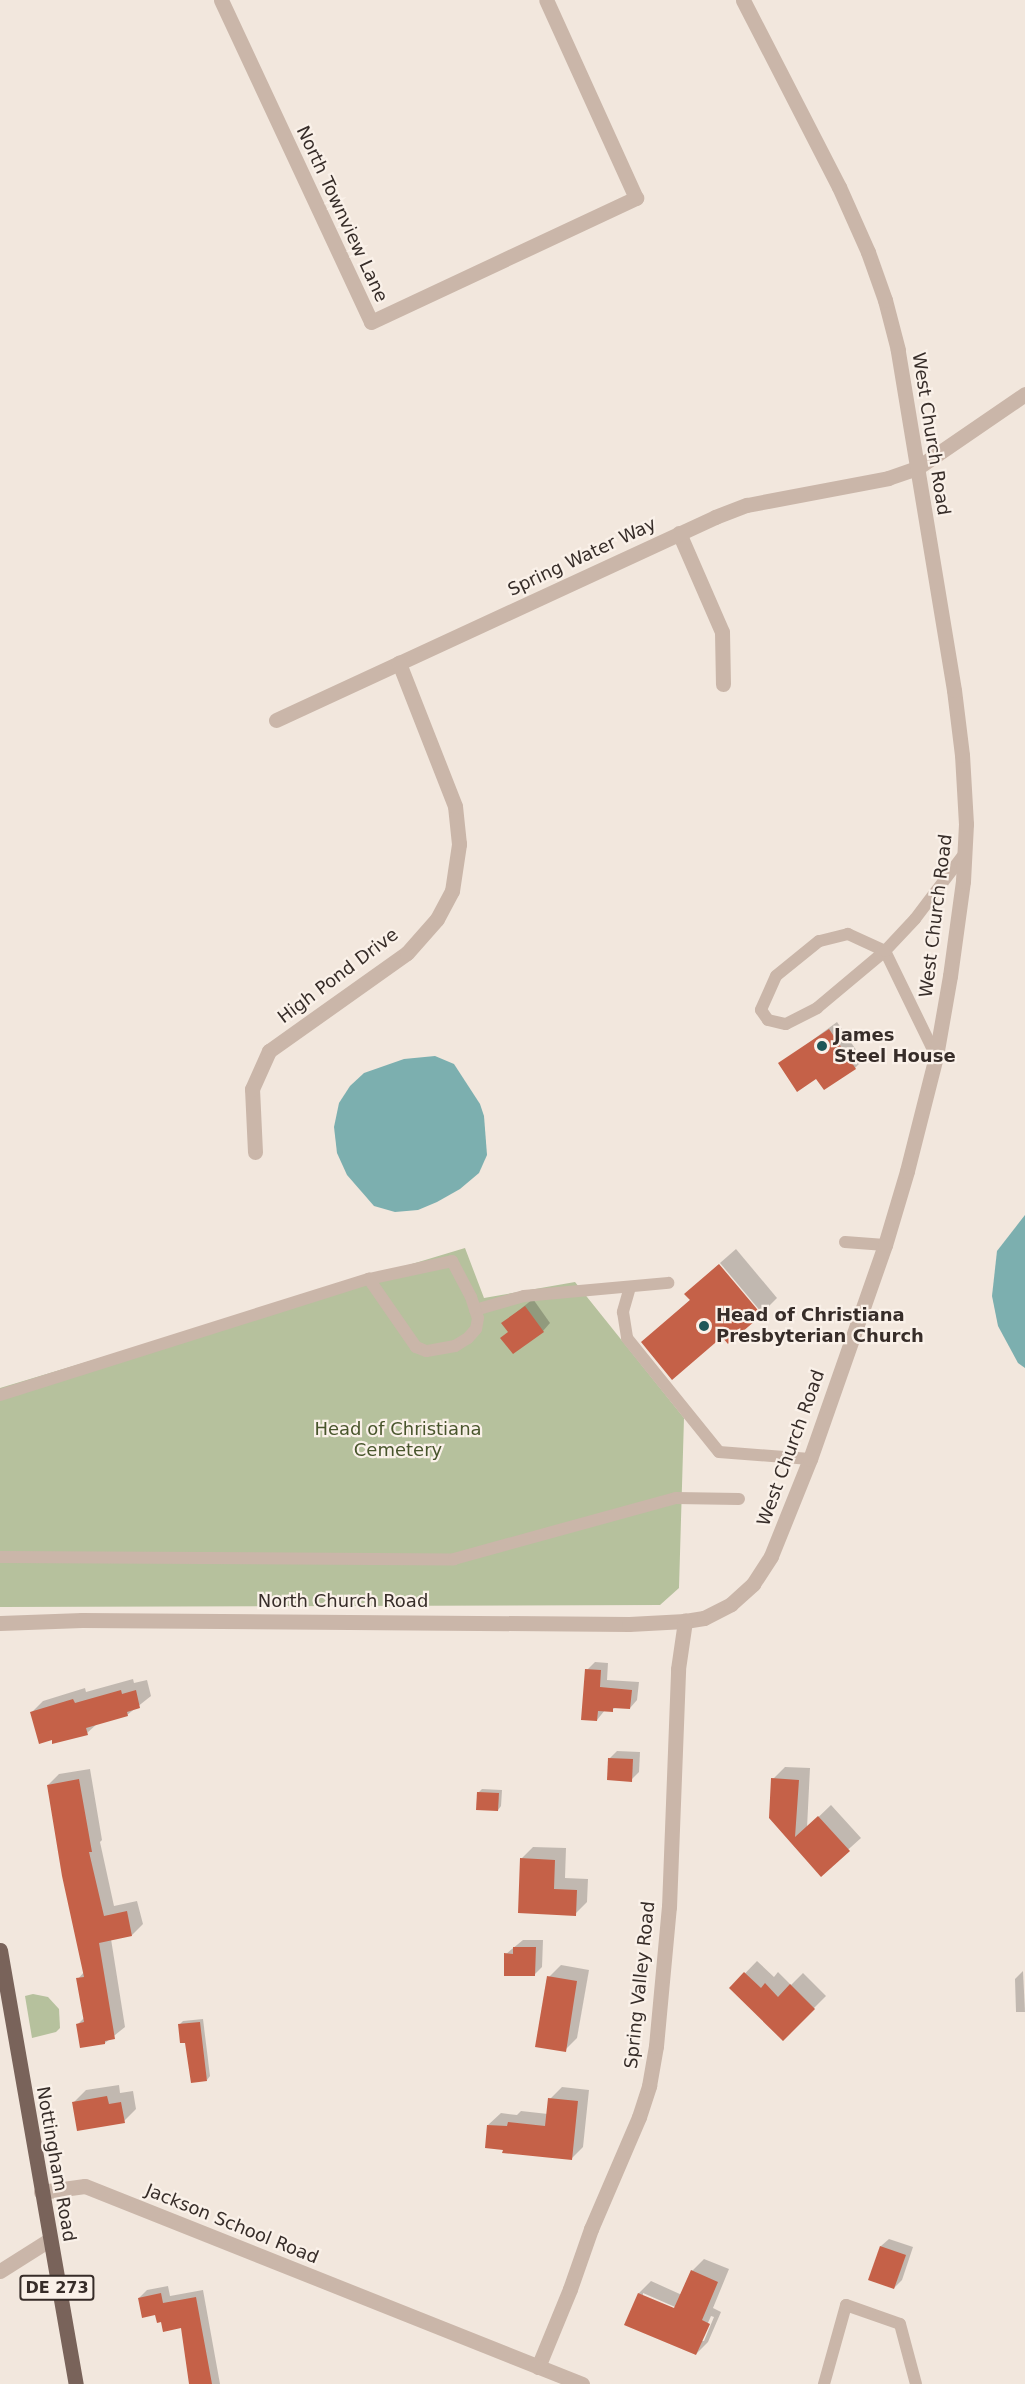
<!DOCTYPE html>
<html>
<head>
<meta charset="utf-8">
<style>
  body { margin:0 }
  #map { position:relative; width:1025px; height:2384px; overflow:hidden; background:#f2e7dd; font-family:"DejaVu Sans",sans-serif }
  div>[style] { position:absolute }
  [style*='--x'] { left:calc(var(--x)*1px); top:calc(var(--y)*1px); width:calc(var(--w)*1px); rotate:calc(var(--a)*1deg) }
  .green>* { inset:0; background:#b6c19d }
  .water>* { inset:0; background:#7cafaf }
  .shadow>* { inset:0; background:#0003 }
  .building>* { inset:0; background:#c56148 }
  .service>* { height:12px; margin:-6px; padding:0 6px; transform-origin:6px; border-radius:6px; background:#cab6a9 }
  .minor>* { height:15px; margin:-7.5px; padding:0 7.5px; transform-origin:7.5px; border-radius:7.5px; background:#cab6a9 }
  .tertiary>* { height:15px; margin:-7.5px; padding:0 7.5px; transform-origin:7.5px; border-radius:7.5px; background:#cab6a9 }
  .primary>* { height:15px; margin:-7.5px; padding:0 7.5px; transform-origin:7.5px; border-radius:7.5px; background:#79635a }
  .dots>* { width:16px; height:16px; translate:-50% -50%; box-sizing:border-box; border:3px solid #faf1e9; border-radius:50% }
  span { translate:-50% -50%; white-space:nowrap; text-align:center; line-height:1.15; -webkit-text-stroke:4.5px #faf1e9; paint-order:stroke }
  .shield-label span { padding:2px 4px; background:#faf1e9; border:2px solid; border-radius:4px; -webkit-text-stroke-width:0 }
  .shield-label { font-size:16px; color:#372d29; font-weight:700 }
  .street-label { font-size:18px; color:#372d29 }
  .poi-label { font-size:18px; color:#372d29; font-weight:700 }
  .left { translate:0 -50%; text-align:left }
  .park-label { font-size:18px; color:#48552c }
</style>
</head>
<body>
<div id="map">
  <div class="green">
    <div style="clip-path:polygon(465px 1248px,484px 1298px,575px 1282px,684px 1418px,679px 1588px,660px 1605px,0 1607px,0 1388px)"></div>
    <div style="clip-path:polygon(33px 1994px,48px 1997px,59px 2009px,60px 2028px,56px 2032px,32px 2038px,25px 1996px)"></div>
  </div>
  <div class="water">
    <div style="clip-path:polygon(435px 1056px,454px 1064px,480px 1104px,484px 1116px,487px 1155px,479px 1173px,460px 1189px,437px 1202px,418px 1210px,395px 1212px,374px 1206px,347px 1175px,337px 1153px,334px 1127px,339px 1103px,350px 1086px,364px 1073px,404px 1059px)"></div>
    <div style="clip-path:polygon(1025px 1215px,1025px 1368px,1018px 1363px,998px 1326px,992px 1296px,997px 1251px)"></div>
  </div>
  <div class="shadow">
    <div style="clip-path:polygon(837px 1022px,863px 1060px,855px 1068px,825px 1088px,817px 1077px,780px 1064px)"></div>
    <div style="clip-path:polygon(736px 1249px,777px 1298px,762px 1313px,720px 1263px)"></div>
    <div style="clip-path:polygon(718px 1265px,760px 1315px,722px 1335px,643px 1342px,691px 1299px,686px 1294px)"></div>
    <div style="clip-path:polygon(533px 1299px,550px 1323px,543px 1331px,509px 1331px,503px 1323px)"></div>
    <div style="clip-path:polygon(595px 1662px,608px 1663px,607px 1680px,639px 1682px,637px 1700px,630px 1708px,616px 1707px,612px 1710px,605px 1710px,597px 1720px,587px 1670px)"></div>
    <div style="clip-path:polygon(133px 1679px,134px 1683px,147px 1680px,151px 1696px,127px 1715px,98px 1723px,87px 1733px,53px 1739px,32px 1712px,43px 1701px,85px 1688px,86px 1692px)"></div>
    <div style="clip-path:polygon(617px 1751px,640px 1752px,639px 1772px,631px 1780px,609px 1759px)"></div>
    <div style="clip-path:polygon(785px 1767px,810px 1768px,807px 1828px,831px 1805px,861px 1838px,821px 1874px,771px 1818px,773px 1779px)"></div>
    <div style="clip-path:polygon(90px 1769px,102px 1840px,100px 1842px,114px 1906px,137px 1901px,143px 1924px,132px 1935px,111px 1939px,125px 2027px,105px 2043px,78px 2024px,84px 2018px,78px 1979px,84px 1972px,48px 1785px,59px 1774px)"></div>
    <div style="clip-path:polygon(482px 1789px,502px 1790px,501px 1806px,498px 1810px,478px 1793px)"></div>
    <div style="clip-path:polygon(533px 1847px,566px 1848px,565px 1878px,588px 1879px,587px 1902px,575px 1914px,521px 1859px)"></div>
    <div style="clip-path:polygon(523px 1940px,543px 1940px,542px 1967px,534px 1975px,506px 1954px)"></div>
    <div style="clip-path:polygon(757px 1961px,774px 1977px,778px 1972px,791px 1985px,803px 1973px,826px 1996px,783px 2039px,731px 1988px)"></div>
    <div style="clip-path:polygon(561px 1965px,589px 1970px,577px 2038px,565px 2050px,549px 1977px)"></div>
    <div style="clip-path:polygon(1023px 1971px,1025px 2012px,1016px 2012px,1015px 1979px)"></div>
    <div style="clip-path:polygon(203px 2019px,210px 2076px,207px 2080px,179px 2025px,183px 2021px)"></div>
    <div style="clip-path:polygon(119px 2085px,120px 2093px,133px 2091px,136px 2109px,124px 2121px,74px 2102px,86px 2090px)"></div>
    <div style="clip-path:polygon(562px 2087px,589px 2090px,583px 2147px,571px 2159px,488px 2125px,501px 2113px,517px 2115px,521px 2111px,548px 2114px,550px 2099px)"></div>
    <div style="clip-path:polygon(889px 2239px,913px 2247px,902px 2280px,894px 2288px,881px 2246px)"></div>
    <div style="clip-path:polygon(evenodd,704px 2259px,729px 2269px,713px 2308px,721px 2312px,708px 2342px,696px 2354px,626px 2324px,639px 2293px,651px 2281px,682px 2295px,692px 2271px,704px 2259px,643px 2293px,682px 2310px,681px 2313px,643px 2296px,643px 2293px,704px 2259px,711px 2316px,714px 2317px,704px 2341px,700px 2341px,711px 2316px)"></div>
    <div style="clip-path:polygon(168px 2286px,170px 2296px,203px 2290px,220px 2384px,191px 2384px,182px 2326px,162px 2320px,139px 2298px,147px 2290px)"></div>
  </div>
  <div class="building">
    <div style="clip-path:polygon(829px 1029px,856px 1069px,824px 1090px,816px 1079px,797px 1092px,778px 1063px)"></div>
    <div style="clip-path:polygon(719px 1264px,762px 1315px,728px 1344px,722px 1337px,672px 1380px,641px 1342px,690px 1300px,684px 1294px)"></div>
    <div style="clip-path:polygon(525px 1306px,544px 1332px,513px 1354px,500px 1338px,508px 1332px,501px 1323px)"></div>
    <div style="clip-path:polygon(585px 1669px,601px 1670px,600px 1687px,632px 1690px,630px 1709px,613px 1708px,613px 1712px,598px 1711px,597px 1721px,581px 1720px)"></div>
    <div style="clip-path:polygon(121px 1690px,122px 1694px,136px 1690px,140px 1708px,127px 1712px,128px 1716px,86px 1728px,88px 1735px,52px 1744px,52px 1740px,39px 1744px,30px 1712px,73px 1699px,75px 1703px)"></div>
    <div style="clip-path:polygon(608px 1758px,633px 1759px,632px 1782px,607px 1780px)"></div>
    <div style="clip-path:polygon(771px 1778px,799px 1780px,795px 1837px,818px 1816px,850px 1851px,821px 1877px,769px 1818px)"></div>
    <div style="clip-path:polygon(79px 1779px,92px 1852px,89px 1852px,104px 1916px,127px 1911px,132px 1936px,99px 1943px,115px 2039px,105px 2041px,105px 2044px,80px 2048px,76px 2024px,84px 2022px,76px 1978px,84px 1977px,62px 1876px,47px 1785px)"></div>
    <div style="clip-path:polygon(477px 1792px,499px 1793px,498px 1811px,476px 1810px)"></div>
    <div style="clip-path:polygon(520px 1858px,555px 1860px,554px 1889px,577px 1890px,576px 1916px,518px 1913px)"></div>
    <div style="clip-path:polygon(513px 1947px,536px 1947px,535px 1976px,504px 1976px,504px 1953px,513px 1954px)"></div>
    <div style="clip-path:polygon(744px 1972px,761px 1988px,765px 1983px,778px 1997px,790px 1984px,815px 2009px,783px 2041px,729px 1988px)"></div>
    <div style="clip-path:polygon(547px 1976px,577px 1981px,566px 2052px,535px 2047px)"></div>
    <div style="clip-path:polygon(200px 2022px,207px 2081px,191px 2083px,185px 2043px,180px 2043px,178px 2024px)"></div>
    <div style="clip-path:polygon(107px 2096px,109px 2104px,121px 2102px,125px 2123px,77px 2131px,72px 2102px)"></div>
    <div style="clip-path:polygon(548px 2098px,578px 2101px,572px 2160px,502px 2153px,503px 2150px,485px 2148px,487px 2125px,507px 2126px,508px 2122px,545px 2126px)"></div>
    <div style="clip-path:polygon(880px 2246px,906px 2255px,894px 2289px,868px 2280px)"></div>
    <div style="clip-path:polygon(691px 2270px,718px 2282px,702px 2320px,710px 2324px,696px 2355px,624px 2325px,638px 2293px,674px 2308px)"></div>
    <div style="clip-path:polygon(161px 2293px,163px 2303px,196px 2297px,212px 2384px,189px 2384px,181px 2328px,163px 2332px,161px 2322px,157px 2323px,155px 2315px,142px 2318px,138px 2298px)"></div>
  </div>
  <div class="service">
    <div style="--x:936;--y:1056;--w:117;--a:-115.9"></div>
    <div style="--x:885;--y:951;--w:41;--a:-155.3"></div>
    <div style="--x:848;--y:934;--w:30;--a:166"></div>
    <div style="--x:819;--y:941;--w:55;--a:140.9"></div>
    <div style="--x:776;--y:976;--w:37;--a:114"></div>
    <div style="--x:761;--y:1010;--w:12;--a:55"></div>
    <div style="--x:768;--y:1020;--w:18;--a:13"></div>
    <div style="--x:786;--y:1024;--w:35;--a:-27"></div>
    <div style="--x:817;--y:1008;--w:89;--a:-40"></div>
    <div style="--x:885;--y:951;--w:44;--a:-46.8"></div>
    <div style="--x:915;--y:919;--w:83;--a:-52.9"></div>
    <div style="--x:845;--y:1242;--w:40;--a:4.3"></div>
    <div style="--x:630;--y:1287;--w:26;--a:106"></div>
    <div style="--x:623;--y:1312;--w:26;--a:81"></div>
    <div style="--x:627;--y:1338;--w:146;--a:51.1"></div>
    <div style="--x:719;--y:1452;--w:91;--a:4.4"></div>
    <div style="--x:475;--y:1310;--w:51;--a:-15.9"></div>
    <div style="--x:524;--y:1296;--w:145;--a:-5.2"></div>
    <div style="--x:0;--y:1395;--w:387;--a:-17.5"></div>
    <div style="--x:369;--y:1279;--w:85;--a:-12.2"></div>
    <div style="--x:452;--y:1261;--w:41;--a:62.2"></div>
    <div style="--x:471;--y:1297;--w:22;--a:72"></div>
    <div style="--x:478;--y:1318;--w:11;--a:100"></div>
    <div style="--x:476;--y:1329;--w:12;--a:132"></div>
    <div style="--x:468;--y:1338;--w:15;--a:148"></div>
    <div style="--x:455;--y:1346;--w:29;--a:170"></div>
    <div style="--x:426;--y:1351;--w:11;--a:-158"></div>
    <div style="--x:416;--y:1347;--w:83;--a:-124.7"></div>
    <div style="--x:0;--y:1557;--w:454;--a:0.3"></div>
    <div style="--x:454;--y:1559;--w:230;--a:-15.4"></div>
    <div style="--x:676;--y:1498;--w:63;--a:0.9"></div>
    <div style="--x:824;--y:2384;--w:82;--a:-74.4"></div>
    <div style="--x:846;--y:2305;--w:57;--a:19.4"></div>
    <div style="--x:900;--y:2324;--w:62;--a:75.1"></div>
  </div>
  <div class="minor">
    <div style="--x:221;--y:0;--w:355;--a:65"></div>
    <div style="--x:371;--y:322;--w:293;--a:-25.1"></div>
    <div style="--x:636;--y:198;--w:217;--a:-114.4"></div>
    <div style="--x:679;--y:533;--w:108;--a:66.5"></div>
    <div style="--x:722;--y:632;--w:52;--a:88.9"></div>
    <div style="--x:276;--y:720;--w:484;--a:-24.8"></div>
    <div style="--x:715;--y:517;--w:34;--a:-21"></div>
    <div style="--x:747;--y:505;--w:144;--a:-10.8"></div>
    <div style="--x:888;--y:478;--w:31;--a:-19"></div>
    <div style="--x:917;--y:468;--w:131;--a:-34.4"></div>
    <div style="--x:255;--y:1152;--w:63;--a:-92.7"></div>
    <div style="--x:252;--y:1089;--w:42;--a:-65.9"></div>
    <div style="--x:269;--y:1051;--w:169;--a:-35.4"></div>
    <div style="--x:407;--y:953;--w:45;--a:-48.6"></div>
    <div style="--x:437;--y:919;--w:32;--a:-62"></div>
    <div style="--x:452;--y:891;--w:48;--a:-81.5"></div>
    <div style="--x:459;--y:844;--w:38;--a:-96"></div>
    <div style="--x:455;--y:806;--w:154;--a:-111.4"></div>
    <div style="--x:0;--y:1623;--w:82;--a:-2.1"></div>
    <div style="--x:82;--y:1620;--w:547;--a:0.42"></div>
    <div style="--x:629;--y:1624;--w:56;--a:-3.1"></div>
    <div style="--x:685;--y:1621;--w:19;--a:-9"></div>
    <div style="--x:704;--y:1618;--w:30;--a:-27"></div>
    <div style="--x:731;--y:1604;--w:30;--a:-42"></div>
    <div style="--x:753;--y:1584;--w:33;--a:-57"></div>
    <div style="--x:771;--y:1556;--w:105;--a:-68.1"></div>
    <div style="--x:810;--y:1459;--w:227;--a:-70.7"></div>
    <div style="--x:885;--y:1245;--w:77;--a:-73.4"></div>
    <div style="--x:907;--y:1171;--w:119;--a:-75.8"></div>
    <div style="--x:936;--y:1056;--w:81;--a:-80.1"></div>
    <div style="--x:950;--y:976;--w:96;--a:-82.2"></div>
    <div style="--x:963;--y:881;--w:57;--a:-87"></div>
    <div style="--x:966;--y:824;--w:69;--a:-93.3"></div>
    <div style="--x:962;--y:755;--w:65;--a:-97"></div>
    <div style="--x:954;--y:690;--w:345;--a:-99.4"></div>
    <div style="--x:898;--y:350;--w:52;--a:-104.6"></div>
    <div style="--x:885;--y:300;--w:51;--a:-109.5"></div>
    <div style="--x:868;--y:252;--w:71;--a:-114"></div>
    <div style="--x:839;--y:187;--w:210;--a:-117.2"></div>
    <div style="--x:538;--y:2367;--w:84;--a:-67.7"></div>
    <div style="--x:570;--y:2289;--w:64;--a:-70.7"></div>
    <div style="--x:591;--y:2229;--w:122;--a:-66.8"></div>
    <div style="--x:639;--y:2117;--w:33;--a:-72"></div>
    <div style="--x:649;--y:2086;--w:41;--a:-80.1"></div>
    <div style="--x:656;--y:2046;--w:140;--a:-84.7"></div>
    <div style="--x:669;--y:1907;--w:238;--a:-87.8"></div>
    <div style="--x:678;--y:1669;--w:49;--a:-81.7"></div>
  </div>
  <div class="tertiary">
    <div style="--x:41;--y:2192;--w:44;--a:-7.8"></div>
    <div style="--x:85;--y:2186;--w:535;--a:21.72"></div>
    <div style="--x:0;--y:2271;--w:58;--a:-32.3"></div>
  </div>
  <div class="primary">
    <div style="--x:0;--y:1950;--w:441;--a:80.1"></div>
  </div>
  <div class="dots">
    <div style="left:822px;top:1046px;background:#1e5758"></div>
    <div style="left:704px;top:1326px;background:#1e5758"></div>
  </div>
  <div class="shield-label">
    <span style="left:57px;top:2288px">DE 273</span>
  </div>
  <div class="street-label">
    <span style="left:342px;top:214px;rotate:65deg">North Townview Lane</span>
    <span style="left:931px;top:434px;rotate:81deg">West Church Road</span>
    <span style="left:582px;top:557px;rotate:-25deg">Spring Water Way</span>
    <span style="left:936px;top:916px;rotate:-83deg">West Church Road</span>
    <span style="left:338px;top:976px;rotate:-37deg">High Pond Drive</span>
    <span style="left:791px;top:1448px;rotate:-70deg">West Church Road</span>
    <span style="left:343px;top:1601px">North Church Road</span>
    <span style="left:640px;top:1985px;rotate:-84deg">Spring Valley Road</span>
    <span style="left:56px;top:2164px;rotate:80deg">Nottingham Road</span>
    <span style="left:232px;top:2224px;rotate:22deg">Jackson School Road</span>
  </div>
  <div class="poi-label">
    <span class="left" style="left:834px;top:1046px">James<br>Steel House</span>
    <span class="left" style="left:716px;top:1326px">Head of Christiana<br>Presbyterian Church</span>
  </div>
  <div class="park-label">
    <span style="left:398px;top:1440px">Head of Christiana<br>Cemetery</span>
  </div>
</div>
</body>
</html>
